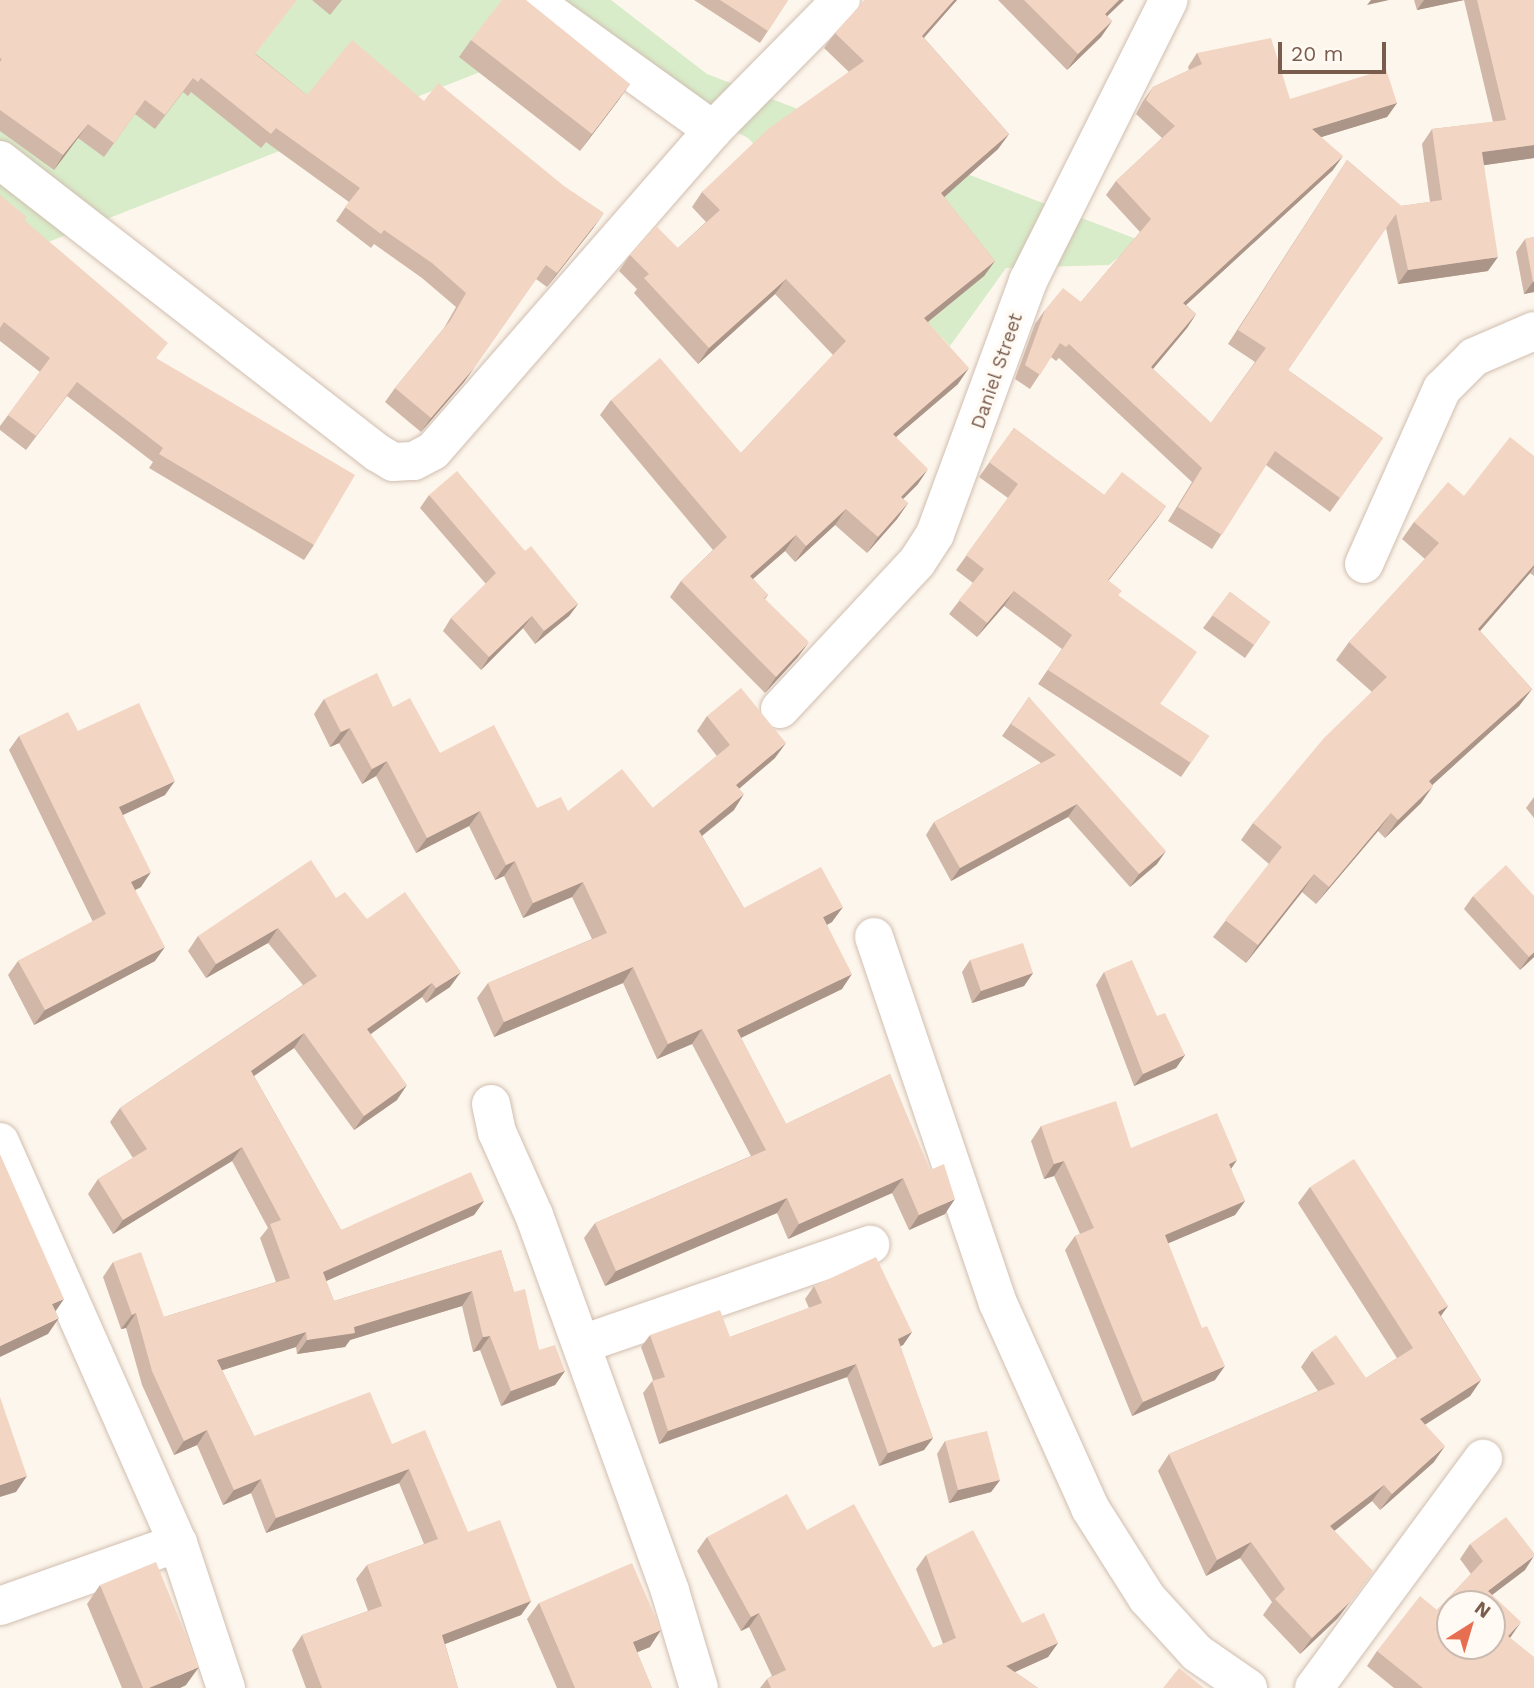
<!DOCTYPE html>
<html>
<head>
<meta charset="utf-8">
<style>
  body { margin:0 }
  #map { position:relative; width:1534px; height:1688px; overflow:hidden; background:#fdf6ec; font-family:"Work Sans",sans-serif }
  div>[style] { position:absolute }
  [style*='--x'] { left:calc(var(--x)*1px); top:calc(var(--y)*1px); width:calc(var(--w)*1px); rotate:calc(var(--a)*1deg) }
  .green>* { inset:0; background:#d8ecc9 }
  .roads { filter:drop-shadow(0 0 2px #d1beb0) drop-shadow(0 0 2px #d1beb0) }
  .street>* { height:38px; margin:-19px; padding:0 19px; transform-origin:19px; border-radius:19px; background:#fff }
  .wall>* { inset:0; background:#d1b7a8 }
  .shaded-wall>* { inset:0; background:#aa9588 }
  .building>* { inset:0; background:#f3d5c3 }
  span { translate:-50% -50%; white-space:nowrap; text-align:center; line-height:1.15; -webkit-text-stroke:7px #fffaf3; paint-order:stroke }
  .street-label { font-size:19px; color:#7a5c4d }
  .north { position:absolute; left:1436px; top:1590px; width:70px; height:70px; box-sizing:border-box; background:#fffaf3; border:2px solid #cabbb1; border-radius:50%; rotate:37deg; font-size:19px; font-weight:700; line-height:28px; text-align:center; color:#7a5c4d }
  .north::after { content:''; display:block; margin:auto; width:24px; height:32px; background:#e76f51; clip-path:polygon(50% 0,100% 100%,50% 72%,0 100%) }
  .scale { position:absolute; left:1278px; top:42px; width:108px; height:32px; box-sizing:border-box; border:4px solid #7a5c4d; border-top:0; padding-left:9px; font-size:21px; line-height:24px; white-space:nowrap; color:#7a5c4d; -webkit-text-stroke:5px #fffaf3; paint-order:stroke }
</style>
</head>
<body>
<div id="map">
  <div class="green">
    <div style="clip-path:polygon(0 0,611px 0,707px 74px,1139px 240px,1109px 265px,1006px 268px,950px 346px,748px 138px,559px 41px,0 261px)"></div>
  </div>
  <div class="roads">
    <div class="street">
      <div style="--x:532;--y:0;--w:223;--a:35.7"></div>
      <div style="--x:0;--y:160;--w:478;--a:37.8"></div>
      <div style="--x:378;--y:453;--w:17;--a:31"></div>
      <div style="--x:393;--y:462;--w:21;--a:-3"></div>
      <div style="--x:414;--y:461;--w:21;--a:-28"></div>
      <div style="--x:433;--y:451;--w:426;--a:-48.9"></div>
      <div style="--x:713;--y:130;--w:182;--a:-45.4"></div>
      <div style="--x:1364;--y:564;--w:192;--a:-66"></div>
      <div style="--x:1442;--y:389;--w:45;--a:-45"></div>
      <div style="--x:1474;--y:357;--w:65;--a:-23.4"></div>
      <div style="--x:780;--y:709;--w:201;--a:-47"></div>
      <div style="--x:917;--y:562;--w:33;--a:-57"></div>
      <div style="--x:935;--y:534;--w:270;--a:-69.8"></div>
      <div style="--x:1028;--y:281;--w:314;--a:-63.4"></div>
      <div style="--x:874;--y:937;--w:386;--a:71.3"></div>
      <div style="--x:998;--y:1303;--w:225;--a:65.8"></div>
      <div style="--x:1090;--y:1508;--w:107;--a:57.7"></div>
      <div style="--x:1147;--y:1598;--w:74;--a:47.7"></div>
      <div style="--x:1197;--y:1653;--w:62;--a:34.5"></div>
      <div style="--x:491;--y:1104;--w:29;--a:78"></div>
      <div style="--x:497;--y:1132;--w:91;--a:66"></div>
      <div style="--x:534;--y:1215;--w:400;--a:70.1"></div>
      <div style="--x:670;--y:1591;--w:101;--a:73.4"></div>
      <div style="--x:0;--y:1142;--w:439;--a:66.1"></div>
      <div style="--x:178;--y:1543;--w:153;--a:71.7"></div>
      <div style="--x:582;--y:1344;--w:305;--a:-19"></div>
      <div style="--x:0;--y:1606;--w:189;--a:-19.5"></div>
      <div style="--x:1314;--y:1688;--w:285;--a:-53.6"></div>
    </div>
  </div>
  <div class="wall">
    <div style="clip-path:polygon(0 0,256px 54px,307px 95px,424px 101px,594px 227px,547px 287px,536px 279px,464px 382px,421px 432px,385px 402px,395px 388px,444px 328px,456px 307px,422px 278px,374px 244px,371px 248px,336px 221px,349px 202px,266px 142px,261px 148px,191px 92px,188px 96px,183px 92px,155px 129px,135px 114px,104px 157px,78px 138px,54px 170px,0 131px)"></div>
    <div style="clip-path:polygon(312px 0,342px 0,330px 15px)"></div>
    <div style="clip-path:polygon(694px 0,788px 0,760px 43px)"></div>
    <div style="clip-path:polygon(865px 0,957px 0,924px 38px,1009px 134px,998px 149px,944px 197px,995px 261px,984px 276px,928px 322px,958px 384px,896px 437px,918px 484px,903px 499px,908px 503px,897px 519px,867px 553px,835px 525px,795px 562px,785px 551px,753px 579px,768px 595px,765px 599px,798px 657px,765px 693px,670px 597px,681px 581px,713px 550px,600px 415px,611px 400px,741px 453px,833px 355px,775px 294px,698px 364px,634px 293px,637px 289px,619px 271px,630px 255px,678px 248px,706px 222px,692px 207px,702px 192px,849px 72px,824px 48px,835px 33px)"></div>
    <div style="clip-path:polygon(998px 0,1124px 0,1107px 16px,1112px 21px,1101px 37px,1067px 70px)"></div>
    <div style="clip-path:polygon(1414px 0,1534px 0,1534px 158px,1484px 165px,1488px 271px,1398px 284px,1386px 228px,1340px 294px,1288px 370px,1383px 438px,1330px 512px,1266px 465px,1212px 549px,1168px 521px,1192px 482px,1059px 358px,1056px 361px,1051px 357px,1030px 389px,1015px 379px,1035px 324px,1045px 310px,1081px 302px,1140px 232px,1106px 195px,1116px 181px,1162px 138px,1136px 114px,1143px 101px,1153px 87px,1189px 70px,1188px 67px,1197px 53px,1290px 99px,1397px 103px,1387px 117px,1321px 137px,1333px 170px,1186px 305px,1196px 314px,1187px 328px,1153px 369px,1211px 423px,1255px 362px,1228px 344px,1347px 160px,1401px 206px,1430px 202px,1422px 144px,1432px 129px,1493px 122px,1464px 0,1417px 10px)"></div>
    <div style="clip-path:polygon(471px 40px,630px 84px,580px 151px,459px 57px)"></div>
    <div style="clip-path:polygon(0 195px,157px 359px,314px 545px,304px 560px,149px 468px,153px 462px,67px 396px,26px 450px,0 430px,0 426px,40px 372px,0 341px)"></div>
    <div style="clip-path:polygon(1534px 237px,1534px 292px,1524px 294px,1516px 252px,1525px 239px)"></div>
    <div style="clip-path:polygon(1014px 428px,1104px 495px,1166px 506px,1108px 581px,1118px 595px,1160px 704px,1209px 736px,1181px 777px,1038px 684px,1062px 649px,1004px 606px,977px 637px,949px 614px,973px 583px,956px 570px,1008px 498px,979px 477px)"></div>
    <div style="clip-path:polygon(1534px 456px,1534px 576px,1530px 573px,1480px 631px,1532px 689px,1519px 706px,1432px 785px,1421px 803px,1385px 838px,1378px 831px,1316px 904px,1302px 892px,1246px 963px,1213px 937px,1269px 864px,1241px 840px,1253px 823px,1372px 692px,1336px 660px,1349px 642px,1425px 559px,1402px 539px,1414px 522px,1464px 496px)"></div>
    <div style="clip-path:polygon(429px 495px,525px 551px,578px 604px,569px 616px,535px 644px,523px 628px,481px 670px,443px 631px,451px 618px,486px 584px,420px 508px)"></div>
    <div style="clip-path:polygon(1230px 592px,1270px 622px,1245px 658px,1203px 628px)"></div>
    <div style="clip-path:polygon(1029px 697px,1157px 864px,1130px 887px,1068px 817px,951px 881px,926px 835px,934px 822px,1041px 763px,1002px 736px)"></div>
    <div style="clip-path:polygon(324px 699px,393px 707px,440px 753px,537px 808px,568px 811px,653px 808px,717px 756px,697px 731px,707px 716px,775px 758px,739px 788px,734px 810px,702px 836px,744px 908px,832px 922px,827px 925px,842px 989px,741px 1038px,786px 1124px,890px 1074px,945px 1214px,909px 1230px,892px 1193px,788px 1239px,777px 1213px,605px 1286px,584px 1238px,595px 1223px,751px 1156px,692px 1044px,657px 1059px,623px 983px,494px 1037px,477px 998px,488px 983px,592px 939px,572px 897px,523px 918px,504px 876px,495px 880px,469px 826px,416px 853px,376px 776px,362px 784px,339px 743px,330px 747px,314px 714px)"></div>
    <div style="clip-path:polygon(78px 731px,165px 795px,123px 815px,141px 887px,135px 890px,155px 961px,34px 1025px,8px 975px,18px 961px,93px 922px,9px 750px,19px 736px)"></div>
    <div style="clip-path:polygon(1534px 797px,1534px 818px,1526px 808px)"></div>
    <div style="clip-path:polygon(1473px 896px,1534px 957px,1520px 970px,1464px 909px)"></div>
    <div style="clip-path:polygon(336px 898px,367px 919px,450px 987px,426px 1003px,422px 997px,370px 1034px,397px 1100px,354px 1130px,294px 1048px,254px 1076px,341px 1230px,484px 1201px,474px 1215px,326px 1281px,334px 1301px,501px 1250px,514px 1292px,539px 1350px,565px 1371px,555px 1385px,501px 1406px,480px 1350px,473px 1352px,462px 1306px,350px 1340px,345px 1347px,297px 1354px,296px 1347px,222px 1370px,254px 1436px,392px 1444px,468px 1532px,531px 1601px,521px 1615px,445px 1644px,458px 1688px,306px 1688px,292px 1650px,302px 1635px,368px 1611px,356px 1579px,367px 1565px,424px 1544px,399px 1483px,266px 1533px,251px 1493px,223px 1505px,197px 1445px,174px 1455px,142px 1385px,126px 1328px,121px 1329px,103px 1277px,113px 1262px,164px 1317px,276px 1282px,260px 1238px,268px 1228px,232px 1161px,113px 1234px,88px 1194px,98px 1179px,133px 1158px,110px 1122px,120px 1108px,303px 985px,268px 943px,206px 978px,188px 951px,198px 936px)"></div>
    <div style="clip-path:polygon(970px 960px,1033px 973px,1024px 986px,972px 1003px,962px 972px)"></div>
    <div style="clip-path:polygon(1104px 972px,1157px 1016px,1185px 1055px,1176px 1068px,1134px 1086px,1096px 985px)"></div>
    <div style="clip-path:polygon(1041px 1126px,1131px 1148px,1231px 1169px,1245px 1201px,1235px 1215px,1168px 1243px,1215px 1380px,1132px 1416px,1065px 1250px,1075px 1236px,1080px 1234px,1054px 1176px,1044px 1179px,1031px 1141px)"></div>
    <div style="clip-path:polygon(1310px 1187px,1448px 1306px,1441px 1316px,1481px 1380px,1470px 1396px,1425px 1424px,1434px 1462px,1380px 1510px,1372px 1501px,1334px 1531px,1338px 1618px,1300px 1654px,1263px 1615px,1272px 1602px,1240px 1558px,1206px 1576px,1158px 1471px,1169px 1454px,1318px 1391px,1301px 1367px,1312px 1351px,1366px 1378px,1397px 1358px,1298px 1203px)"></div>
    <div style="clip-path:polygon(814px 1286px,912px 1332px,903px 1345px,900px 1346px,933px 1438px,924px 1450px,879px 1466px,847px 1377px,659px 1444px,643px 1393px,653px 1380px,641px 1347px,650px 1335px,730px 1337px,809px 1308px,805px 1299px)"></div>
    <div style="clip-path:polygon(945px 1441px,1000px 1480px,991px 1492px,949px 1503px,937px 1454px)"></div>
    <div style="clip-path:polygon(807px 1530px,933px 1648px,943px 1644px,916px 1569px,926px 1555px,1022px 1623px,1058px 1643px,1048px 1657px,1015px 1672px,1038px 1688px,760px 1688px,767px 1679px,772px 1676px,749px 1627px,741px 1631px,697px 1551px,707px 1537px)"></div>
    <div style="clip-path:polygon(1470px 1544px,1525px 1570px,1492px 1595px,1510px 1638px,1534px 1688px,1394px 1688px,1367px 1666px,1377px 1651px,1437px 1610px,1471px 1574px,1460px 1559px)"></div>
    <div style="clip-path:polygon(100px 1585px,186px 1685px,180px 1688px,122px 1688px,87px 1604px)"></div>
    <div style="clip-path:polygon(539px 1603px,650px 1647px,637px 1652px,652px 1688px,557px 1688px,527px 1619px)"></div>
  </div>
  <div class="shaded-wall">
    <div style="clip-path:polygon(954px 0,957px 0,911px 52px,922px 36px)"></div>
    <div style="clip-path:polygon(1119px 0,1124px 0,1094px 29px,1105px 14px)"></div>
    <div style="clip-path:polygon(1371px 0,1389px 0,1367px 5px)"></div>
    <div style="clip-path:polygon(1424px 0,1464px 0,1417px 10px)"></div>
    <div style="clip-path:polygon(1112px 21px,1101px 37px,1067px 70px,1078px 54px)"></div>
    <div style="clip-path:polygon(630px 84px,618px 101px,580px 151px,592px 134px)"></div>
    <div style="clip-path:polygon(1397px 103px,1387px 117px,1302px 143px,1312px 129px)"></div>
    <div style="clip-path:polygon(88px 124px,78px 138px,54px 170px,63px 155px)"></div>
    <div style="clip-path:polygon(1009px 134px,998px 149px,931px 209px,941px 193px)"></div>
    <div style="clip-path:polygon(1534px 145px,1534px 158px,1472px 167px,1482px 152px)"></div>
    <div style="clip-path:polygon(1343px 156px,1333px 170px,1173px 317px,1183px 303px)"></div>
    <div style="clip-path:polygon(604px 213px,594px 227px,547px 287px,557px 273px)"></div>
    <div style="clip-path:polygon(1498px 257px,1488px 271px,1398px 284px,1408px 270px)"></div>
    <div style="clip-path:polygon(995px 261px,984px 276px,913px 334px,924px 318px)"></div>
    <div style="clip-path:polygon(786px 279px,775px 294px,698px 364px,709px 348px)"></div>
    <div style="clip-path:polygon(1534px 281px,1534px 292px,1524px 294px,1533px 282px)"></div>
    <div style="clip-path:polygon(1196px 314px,1187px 328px,1142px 382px,1151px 367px)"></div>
    <div style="clip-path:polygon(474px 368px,464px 382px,421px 432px,431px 418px)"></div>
    <div style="clip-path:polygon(969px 368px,958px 384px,882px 449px,893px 434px)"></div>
    <div style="clip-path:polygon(928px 469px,918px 484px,890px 512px,901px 497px)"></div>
    <div style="clip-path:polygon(908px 503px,897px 519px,867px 553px,878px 537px)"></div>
    <div style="clip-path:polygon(1166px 506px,1156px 520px,1097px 595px,1108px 580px)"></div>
    <div style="clip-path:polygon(846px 509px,835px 525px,795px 562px,806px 546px)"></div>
    <div style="clip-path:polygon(796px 535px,785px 551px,739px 591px,750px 576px)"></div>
    <div style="clip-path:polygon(1534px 565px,1534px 567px,1530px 573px,1466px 647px,1478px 629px)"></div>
    <div style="clip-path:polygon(1014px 591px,1004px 606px,977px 637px,987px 623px)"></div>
    <div style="clip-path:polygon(578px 604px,569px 616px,535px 644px,544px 631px)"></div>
    <div style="clip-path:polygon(532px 616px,523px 628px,481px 670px,489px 657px)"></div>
    <div style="clip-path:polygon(809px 642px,798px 657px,765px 693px,776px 677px)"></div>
    <div style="clip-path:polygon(1532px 689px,1519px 706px,1417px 799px,1429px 781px)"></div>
    <div style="clip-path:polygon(350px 728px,339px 743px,330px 747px,341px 732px)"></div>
    <div style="clip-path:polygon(786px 743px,775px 758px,726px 800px,736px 785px)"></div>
    <div style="clip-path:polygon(387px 761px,376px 776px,362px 784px,372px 769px)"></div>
    <div style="clip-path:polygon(175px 781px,165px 795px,108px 822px,119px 807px)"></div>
    <div style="clip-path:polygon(1433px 786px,1421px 803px,1385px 838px,1398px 820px)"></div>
    <div style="clip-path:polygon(744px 794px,734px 810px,689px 846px,699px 831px)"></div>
    <div style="clip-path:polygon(1077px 804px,1068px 817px,951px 881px,960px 868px)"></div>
    <div style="clip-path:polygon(480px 811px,469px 826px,416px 853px,427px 838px)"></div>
    <div style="clip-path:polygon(1391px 813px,1378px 831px,1316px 904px,1329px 887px)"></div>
    <div style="clip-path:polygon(1166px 851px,1157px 864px,1130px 887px,1139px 874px)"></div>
    <div style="clip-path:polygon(515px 861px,504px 876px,495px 880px,506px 865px)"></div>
    <div style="clip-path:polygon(151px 872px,141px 887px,121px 897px,131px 882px)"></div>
    <div style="clip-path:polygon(1314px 874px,1302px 892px,1246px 963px,1258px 945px)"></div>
    <div style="clip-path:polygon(583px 882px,572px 897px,523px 918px,533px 903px)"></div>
    <div style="clip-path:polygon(843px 907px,832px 922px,813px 932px,823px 917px)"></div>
    <div style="clip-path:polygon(278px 928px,268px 943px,206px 978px,216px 964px)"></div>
    <div style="clip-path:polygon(165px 947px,155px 961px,34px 1025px,45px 1010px)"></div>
    <div style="clip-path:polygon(1534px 952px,1534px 957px,1520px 970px,1529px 957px)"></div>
    <div style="clip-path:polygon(633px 967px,623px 983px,494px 1037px,504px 1022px)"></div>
    <div style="clip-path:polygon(461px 972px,450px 987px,426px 1003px,436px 988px)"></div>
    <div style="clip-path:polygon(1033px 973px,1024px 986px,972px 1003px,981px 991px)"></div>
    <div style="clip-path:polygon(852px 974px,842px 989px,726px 1045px,737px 1030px)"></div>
    <div style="clip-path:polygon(432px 983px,422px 997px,357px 1044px,367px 1029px)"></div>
    <div style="clip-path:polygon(702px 1029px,692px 1044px,657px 1059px,668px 1044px)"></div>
    <div style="clip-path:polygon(304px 1033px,294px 1048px,241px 1085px,251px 1071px)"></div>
    <div style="clip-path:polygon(1185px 1055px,1176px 1068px,1134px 1086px,1143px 1074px)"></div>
    <div style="clip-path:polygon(407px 1085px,397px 1100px,354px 1130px,364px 1116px)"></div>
    <div style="clip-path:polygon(242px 1147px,232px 1161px,113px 1234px,123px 1220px)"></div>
    <div style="clip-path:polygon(1237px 1160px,1227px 1175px,1229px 1164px)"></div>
    <div style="clip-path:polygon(1064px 1161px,1054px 1176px,1044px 1179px,1054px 1164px)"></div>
    <div style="clip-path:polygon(903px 1178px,892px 1193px,788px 1239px,799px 1224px)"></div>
    <div style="clip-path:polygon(787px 1198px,777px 1213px,605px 1286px,616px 1271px)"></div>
    <div style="clip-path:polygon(955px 1199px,945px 1214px,909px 1230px,919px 1215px)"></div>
    <div style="clip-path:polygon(484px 1201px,474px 1215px,313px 1287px,323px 1272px)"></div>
    <div style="clip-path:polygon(1245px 1201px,1235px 1215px,1155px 1249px,1165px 1235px)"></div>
    <div style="clip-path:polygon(472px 1291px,462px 1306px,350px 1340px,345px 1347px,297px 1354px,307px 1340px,354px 1327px)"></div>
    <div style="clip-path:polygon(64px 1299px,53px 1315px,52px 1304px)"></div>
    <div style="clip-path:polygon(1448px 1306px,1436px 1322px,1438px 1312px)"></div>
    <div style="clip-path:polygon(136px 1313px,126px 1328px,121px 1329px,132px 1315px)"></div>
    <div style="clip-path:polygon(59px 1318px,48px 1334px,0 1357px,0 1346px)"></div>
    <div style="clip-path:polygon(306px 1332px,296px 1347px,207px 1375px,217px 1360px)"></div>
    <div style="clip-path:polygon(912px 1332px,903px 1345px,889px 1352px,898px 1339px)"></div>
    <div style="clip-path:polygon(490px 1336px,480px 1350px,473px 1352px,483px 1337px)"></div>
    <div style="clip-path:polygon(856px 1364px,847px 1377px,659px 1444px,668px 1431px)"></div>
    <div style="clip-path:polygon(1225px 1366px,1215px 1380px,1132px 1416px,1143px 1402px)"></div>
    <div style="clip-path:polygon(565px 1371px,555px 1385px,501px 1406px,511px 1391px)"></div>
    <div style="clip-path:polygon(1481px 1380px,1470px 1396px,1409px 1435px,1420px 1419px)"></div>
    <div style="clip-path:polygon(207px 1430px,197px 1445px,174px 1455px,184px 1441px)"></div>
    <div style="clip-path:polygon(933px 1438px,924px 1450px,879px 1466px,888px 1453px)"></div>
    <div style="clip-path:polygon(1445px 1446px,1434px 1462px,1380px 1510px,1392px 1494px)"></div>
    <div style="clip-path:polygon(409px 1469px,399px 1483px,266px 1533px,276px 1518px)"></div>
    <div style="clip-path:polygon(27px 1476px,16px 1492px,0 1497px,0 1485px)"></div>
    <div style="clip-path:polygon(261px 1479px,251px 1493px,223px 1505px,234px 1490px)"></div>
    <div style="clip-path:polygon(1000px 1480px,991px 1492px,949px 1503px,958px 1490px)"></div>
    <div style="clip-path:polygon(1384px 1485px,1372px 1501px,1319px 1543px,1330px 1526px)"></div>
    <div style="clip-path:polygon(1251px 1542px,1240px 1558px,1206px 1576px,1217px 1560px)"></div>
    <div style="clip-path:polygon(1534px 1556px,1525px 1570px,1480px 1604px,1488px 1591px)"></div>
    <div style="clip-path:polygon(1373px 1571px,1338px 1618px,1300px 1654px,1312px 1638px)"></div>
    <div style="clip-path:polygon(531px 1601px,521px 1615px,432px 1649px,442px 1635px)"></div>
    <div style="clip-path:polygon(759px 1613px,749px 1627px,741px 1631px,751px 1617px)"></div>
    <div style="clip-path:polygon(1521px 1622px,1510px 1638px,1508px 1636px)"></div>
    <div style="clip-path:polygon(661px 1630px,650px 1647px,621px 1659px,633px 1642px)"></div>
    <div style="clip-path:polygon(1058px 1643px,1048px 1657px,997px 1680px,1006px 1666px)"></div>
    <div style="clip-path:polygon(199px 1667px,186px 1685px,180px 1688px,149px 1688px)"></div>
  </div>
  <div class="building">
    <div style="clip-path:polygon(0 0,297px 0,255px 54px,307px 95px,352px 40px,424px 101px,438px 83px,564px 186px,604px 213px,557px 273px,546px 265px,474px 368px,431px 418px,395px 388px,450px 321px,466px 293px,432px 263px,384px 230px,381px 234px,345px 207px,360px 188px,276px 128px,271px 134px,201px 78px,198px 82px,193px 78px,165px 115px,145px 100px,114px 143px,88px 124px,63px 155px,0 110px,0 62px,2px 59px,0 58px)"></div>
    <div style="clip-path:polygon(502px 0,526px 0,630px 84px,592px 134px,471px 40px)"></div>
    <div style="clip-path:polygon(720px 0,788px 0,768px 31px)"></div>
    <div style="clip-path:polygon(865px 0,954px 0,922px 36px,1009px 134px,941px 193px,995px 261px,924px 318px,969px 368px,893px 434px,928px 469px,901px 497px,908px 503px,878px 537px,846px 509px,806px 546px,796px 535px,750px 576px,768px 595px,764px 598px,809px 642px,776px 677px,681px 581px,727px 537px,611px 400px,660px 358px,741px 453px,846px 341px,786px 279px,709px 348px,644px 278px,649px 274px,630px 255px,656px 226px,678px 248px,720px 210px,702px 192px,768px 129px,864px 61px,835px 33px)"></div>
    <div style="clip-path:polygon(1024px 0,1119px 0,1105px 14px,1112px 21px,1078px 54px)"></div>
    <div style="clip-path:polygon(1477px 0,1534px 0,1534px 145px,1482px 152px,1498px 257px,1408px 270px,1396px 214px,1342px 291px,1288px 370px,1383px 438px,1340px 498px,1275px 451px,1222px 535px,1178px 507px,1202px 468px,1069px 344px,1066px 347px,1060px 343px,1040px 375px,1025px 365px,1045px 310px,1063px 288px,1081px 302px,1151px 219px,1116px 181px,1175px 126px,1146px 100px,1153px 87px,1202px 64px,1197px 53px,1271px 38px,1290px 99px,1386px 69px,1397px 103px,1312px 129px,1343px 156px,1183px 303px,1196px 314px,1151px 367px,1211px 423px,1266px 348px,1238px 330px,1347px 160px,1401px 206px,1442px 200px,1432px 129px,1506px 120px)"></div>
    <div style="clip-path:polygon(0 195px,27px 217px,24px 220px,168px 343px,156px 358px,355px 475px,314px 545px,159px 454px,163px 448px,77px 382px,36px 436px,8px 415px,50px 358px,4px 322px,0 328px)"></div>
    <div style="clip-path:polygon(1534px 237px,1534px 281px,1533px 282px,1525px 239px)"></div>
    <div style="clip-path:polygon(1014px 428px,1104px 495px,1122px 472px,1166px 506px,1108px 580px,1122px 591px,1118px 595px,1197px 652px,1160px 704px,1209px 736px,1191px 763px,1048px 670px,1072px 635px,1014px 591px,987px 623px,959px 600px,984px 569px,966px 555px,1018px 484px,989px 462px)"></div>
    <div style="clip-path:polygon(1510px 437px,1534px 456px,1534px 565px,1478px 629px,1532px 689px,1429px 781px,1433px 786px,1398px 820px,1391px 813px,1329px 887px,1314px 874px,1258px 945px,1225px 920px,1282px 847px,1253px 823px,1324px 738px,1387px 677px,1349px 642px,1439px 543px,1414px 522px,1448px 482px,1464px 496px)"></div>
    <div style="clip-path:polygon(457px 471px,525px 551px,531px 546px,578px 604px,544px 631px,532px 616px,489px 657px,451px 618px,496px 573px,429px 495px)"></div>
    <div style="clip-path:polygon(1230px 592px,1270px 622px,1254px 645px,1212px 615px)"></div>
    <div style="clip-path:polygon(377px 673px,393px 707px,410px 698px,440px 753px,494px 725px,537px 808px,561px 797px,568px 811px,622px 769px,653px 808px,730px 745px,707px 716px,741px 688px,786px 743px,736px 785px,744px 794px,699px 831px,744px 908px,821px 867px,843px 907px,823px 917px,852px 974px,737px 1030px,786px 1124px,890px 1074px,930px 1170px,944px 1164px,955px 1199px,919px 1215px,903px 1178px,799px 1224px,787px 1198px,616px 1271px,595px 1223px,766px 1150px,702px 1029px,668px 1044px,633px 967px,504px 1022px,488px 983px,607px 933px,583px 882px,533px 903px,515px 861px,506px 865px,480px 811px,427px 838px,387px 761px,372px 769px,350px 728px,341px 732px,324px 699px)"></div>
    <div style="clip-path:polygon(1029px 697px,1166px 851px,1139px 874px,1077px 804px,960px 868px,934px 822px,1056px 755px,1011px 724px)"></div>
    <div style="clip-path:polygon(139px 703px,175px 781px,119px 807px,151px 872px,131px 882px,165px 947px,45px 1010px,18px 961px,106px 914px,19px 736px,68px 712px,78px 731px)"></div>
    <div style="clip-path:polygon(311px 860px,336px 898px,345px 892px,367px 919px,405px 892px,461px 972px,436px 988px,432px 983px,367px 1029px,407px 1085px,364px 1116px,304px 1033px,251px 1071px,341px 1230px,471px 1172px,484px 1201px,323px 1272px,334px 1301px,501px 1250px,514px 1292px,525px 1289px,539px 1350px,555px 1345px,565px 1371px,511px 1391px,490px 1336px,483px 1337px,472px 1291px,354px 1327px,355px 1333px,307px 1340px,306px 1332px,217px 1360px,254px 1436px,370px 1392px,392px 1444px,425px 1430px,468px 1532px,500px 1520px,531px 1601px,442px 1635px,458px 1688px,322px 1688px,302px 1635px,382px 1606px,367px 1565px,438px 1539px,409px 1469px,276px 1518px,261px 1479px,234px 1490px,207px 1430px,184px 1441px,152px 1371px,136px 1313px,132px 1315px,113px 1262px,141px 1252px,164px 1317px,290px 1278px,270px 1224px,281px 1220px,242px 1147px,123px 1220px,98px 1179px,147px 1149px,120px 1108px,317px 976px,278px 928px,216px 964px,198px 936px)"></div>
    <div style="clip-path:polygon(1506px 865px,1534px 896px,1534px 952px,1529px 957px,1473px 896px)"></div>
    <div style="clip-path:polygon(1023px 943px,1033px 973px,981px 991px,970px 960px)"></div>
    <div style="clip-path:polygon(1132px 960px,1157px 1016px,1165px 1013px,1185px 1055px,1143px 1074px,1104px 972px)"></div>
    <div style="clip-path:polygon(1116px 1101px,1131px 1148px,1217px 1113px,1237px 1160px,1229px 1164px,1245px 1201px,1165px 1235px,1202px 1328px,1207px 1326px,1225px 1366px,1143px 1402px,1075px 1236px,1094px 1228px,1064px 1161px,1054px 1164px,1041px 1126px)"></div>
    <div style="clip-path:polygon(0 1154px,64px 1299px,52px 1304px,59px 1318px,0 1346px)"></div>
    <div style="clip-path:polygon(1354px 1159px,1448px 1306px,1438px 1312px,1481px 1380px,1420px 1419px,1445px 1446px,1392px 1494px,1384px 1485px,1330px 1526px,1373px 1571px,1350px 1602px,1312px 1638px,1275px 1599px,1285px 1589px,1251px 1542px,1217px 1560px,1169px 1454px,1335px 1384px,1312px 1351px,1336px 1335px,1366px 1378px,1413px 1348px,1310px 1187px)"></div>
    <div style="clip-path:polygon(876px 1257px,912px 1332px,898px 1339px,933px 1438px,888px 1453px,856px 1364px,668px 1431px,652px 1381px,665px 1377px,650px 1335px,720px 1310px,730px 1337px,822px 1303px,814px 1286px)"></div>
    <div style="clip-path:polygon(0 1397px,27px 1476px,0 1485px)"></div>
    <div style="clip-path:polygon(987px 1431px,1000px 1480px,958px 1490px,945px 1441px)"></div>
    <div style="clip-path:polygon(787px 1494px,807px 1530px,854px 1504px,933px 1648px,956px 1638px,926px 1555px,973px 1530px,1022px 1623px,1044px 1613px,1058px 1643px,1006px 1666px,1038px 1688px,771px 1688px,767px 1679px,786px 1670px,759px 1613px,751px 1617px,707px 1537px)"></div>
    <div style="clip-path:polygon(evenodd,1506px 1517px,1534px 1553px,1534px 1556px,1488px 1591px,1521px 1622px,1508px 1636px,1534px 1657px,1534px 1688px,1423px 1688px,1377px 1651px,1420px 1596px,1437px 1610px,1483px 1561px,1470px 1544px,1506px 1517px,1450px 1604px,1492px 1604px,1492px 1646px,1450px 1646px,1450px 1604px)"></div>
    <div style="clip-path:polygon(156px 1562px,199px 1667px,149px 1688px,143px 1688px,100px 1585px)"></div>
    <div style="clip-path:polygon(632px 1563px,661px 1630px,633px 1642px,652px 1688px,575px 1688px,539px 1603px)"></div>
    <div style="clip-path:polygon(1179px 1668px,1204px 1688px,1163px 1688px)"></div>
  </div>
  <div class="street-label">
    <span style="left:997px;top:371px;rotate:-71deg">Daniel Street</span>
  </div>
  <div class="north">N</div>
  <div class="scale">20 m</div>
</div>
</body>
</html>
